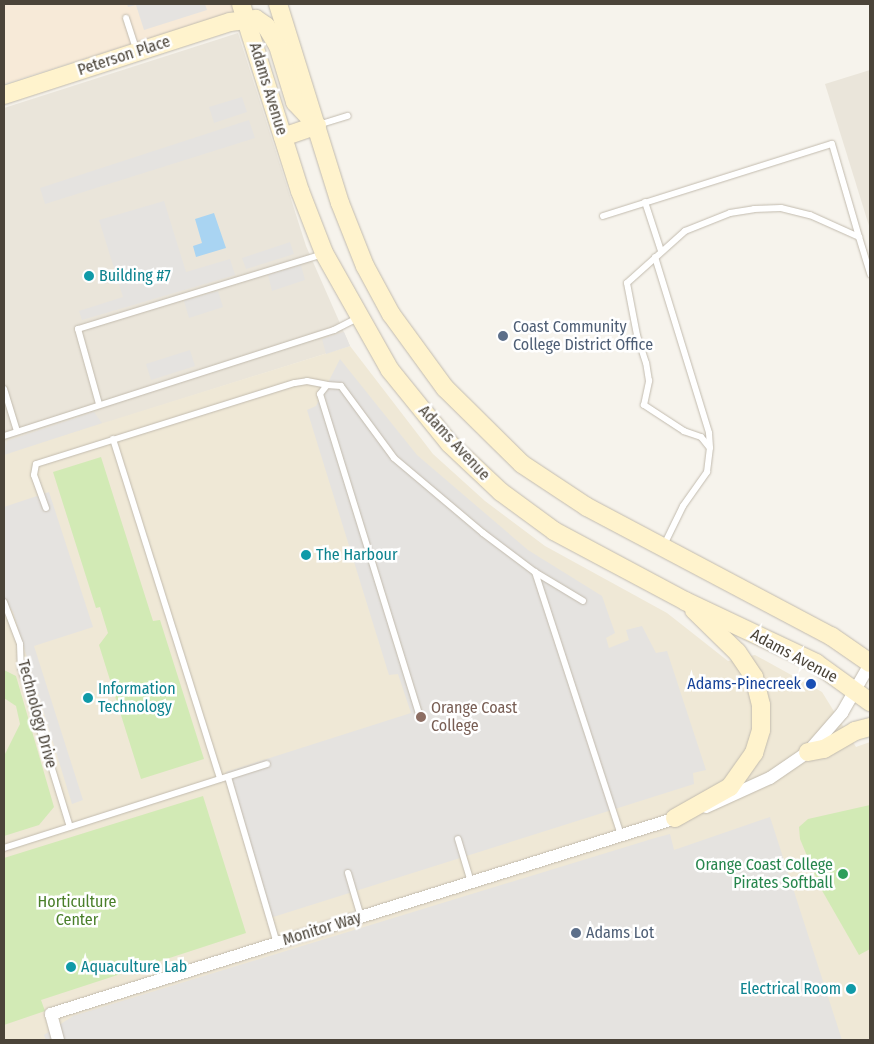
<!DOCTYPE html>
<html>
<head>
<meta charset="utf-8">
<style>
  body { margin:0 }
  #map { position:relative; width:874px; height:1044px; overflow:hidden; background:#f6f3ec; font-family:"Fira Sans Condensed",sans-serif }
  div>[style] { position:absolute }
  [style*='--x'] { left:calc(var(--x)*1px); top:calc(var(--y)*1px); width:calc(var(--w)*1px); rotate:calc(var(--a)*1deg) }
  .residential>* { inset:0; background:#eae5da }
  .commercial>* { inset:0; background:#f7ead8 }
  .education>* { inset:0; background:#efe8d6 }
  .green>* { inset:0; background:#d2eab5 }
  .parking>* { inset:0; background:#e5e3e0 }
  .water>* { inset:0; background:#a9d4f2 }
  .roads { filter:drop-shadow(0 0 1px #c2bbae) drop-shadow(0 0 1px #c2bbae) }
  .lane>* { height:6px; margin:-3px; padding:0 3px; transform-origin:3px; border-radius:3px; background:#fff }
  .street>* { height:12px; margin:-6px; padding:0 6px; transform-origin:6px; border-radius:6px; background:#fff }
  .secondary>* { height:18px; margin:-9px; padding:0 9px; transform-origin:9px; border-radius:9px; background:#fff3cd }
  .dots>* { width:14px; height:14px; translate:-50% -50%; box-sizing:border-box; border:2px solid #fff; border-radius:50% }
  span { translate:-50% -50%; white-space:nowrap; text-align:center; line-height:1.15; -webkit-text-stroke:5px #fff; paint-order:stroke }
  .street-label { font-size:16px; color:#4b4439 }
  .culture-label { font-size:16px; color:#0d838f }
  .left { translate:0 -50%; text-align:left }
  .right { translate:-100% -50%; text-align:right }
  .service-label { font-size:16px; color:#4e5e75 }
  .transit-label { font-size:16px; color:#164399 }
  .education-label { font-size:16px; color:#785e54 }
  .leisure-label { font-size:16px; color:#27864d }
  .park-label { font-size:16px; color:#4a7f2a }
  .frame { position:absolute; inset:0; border:5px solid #4b4439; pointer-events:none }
</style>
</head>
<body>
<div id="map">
  <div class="residential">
    <div style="clip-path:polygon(238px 33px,306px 246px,350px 346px,4px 455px,4px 108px)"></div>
    <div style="clip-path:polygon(870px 70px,870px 229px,825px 84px)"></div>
  </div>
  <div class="commercial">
    <div style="clip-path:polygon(4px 4px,234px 4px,236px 11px,4px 84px)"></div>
  </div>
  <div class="education">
    <div style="clip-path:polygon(350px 346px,433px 454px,485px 501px,545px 546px,667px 613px,728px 661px,755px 655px,822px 692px,856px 747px,870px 742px,870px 1040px,4px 1040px,4px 454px)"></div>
  </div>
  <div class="green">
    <div style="clip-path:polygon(101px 457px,153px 621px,160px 620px,204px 759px,141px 779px,99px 645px,108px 633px,100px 607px,96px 608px,53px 472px)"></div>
    <div style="clip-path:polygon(4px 670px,16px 676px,54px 807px,39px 825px,4px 836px,4px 756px,20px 724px,16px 706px,4px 698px)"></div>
    <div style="clip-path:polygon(203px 796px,246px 933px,41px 1000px,45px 1011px,4px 1025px,4px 858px)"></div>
    <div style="clip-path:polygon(870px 805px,870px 949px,859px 955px,820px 887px,800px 839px,799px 827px,808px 819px)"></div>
  </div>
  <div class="parking">
    <div style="clip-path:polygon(127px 4px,205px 4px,207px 10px,144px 30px,136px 5px,128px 7px)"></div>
    <div style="clip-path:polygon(242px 97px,247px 112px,214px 123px,209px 107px)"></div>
    <div style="clip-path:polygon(249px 120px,255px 138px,45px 204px,40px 188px)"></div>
    <div style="clip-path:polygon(164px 201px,186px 272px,230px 259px,235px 275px,82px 320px,79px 311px,123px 297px,99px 220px)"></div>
    <div style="clip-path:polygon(290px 242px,294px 254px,246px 269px,242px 258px)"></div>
    <div style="clip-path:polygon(301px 265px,305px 280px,272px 291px,268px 275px)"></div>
    <div style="clip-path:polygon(218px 291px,223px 307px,189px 318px,184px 301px)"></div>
    <div style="clip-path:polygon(344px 332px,350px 346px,326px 354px,322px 339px)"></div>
    <div style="clip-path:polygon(190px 350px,195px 366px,151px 380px,146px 364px)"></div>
    <div style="clip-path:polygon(340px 359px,417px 455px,528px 550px,602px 596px,615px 633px,606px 638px,609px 648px,629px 640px,626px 630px,642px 626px,656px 653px,667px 651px,706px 770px,693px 773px,694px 784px,270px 918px,226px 772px,411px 713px,398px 674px,389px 675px,307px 410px,316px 406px)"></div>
    <div style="clip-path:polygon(94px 412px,102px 423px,4px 455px,4px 439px,7px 446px,7px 441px)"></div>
    <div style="clip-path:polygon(49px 492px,93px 627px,34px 646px,83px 800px,72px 804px,13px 612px,4px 598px,4px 507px)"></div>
    <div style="clip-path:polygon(770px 817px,842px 1040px,46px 1040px,44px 1035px,73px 1016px,655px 838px,670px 834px,674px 850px)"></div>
  </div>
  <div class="water">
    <div style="clip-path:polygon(214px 213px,226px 248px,196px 257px,193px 246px,202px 243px,195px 219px)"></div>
  </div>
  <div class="roads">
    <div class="lane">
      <div style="--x:126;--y:18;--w:35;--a:72"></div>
      <div style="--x:318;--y:125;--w:31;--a:-17"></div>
      <div style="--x:645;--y:202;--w:52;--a:71.9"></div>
      <div style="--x:603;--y:216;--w:240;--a:-17.5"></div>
      <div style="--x:832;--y:144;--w:97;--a:73.8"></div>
      <div style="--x:655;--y:257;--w:184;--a:72.9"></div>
      <div style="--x:709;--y:433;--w:14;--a:86"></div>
      <div style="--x:4;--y:389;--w:44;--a:72.8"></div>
      <div style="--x:99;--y:404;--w:78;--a:-105.6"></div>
      <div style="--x:78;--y:329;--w:256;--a:-17"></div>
      <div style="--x:4;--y:436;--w:347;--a:-17.8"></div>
      <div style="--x:334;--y:330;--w:27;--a:-27"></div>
      <div style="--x:113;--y:439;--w:356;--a:72.5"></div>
      <div style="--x:46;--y:508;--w:35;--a:-110"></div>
      <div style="--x:34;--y:475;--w:11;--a:-80"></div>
      <div style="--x:36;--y:464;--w:271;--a:-17.4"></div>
      <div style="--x:295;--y:383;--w:12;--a:-9"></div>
      <div style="--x:307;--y:381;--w:20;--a:11"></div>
      <div style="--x:664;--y:545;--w:43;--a:-64"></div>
      <div style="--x:683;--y:506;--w:42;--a:-54.8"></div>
      <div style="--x:707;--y:472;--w:24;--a:-83"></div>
      <div style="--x:710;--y:448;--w:14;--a:-129"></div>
      <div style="--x:701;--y:437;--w:18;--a:-161"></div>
      <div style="--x:684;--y:431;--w:48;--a:-147"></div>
      <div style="--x:644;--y:405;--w:25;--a:-78"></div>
      <div style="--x:649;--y:381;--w:18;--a:-99"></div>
      <div style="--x:646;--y:363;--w:29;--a:-108"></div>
      <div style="--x:637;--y:335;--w:53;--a:-100.9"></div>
      <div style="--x:627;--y:283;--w:78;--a:-41.9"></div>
      <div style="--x:685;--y:231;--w:48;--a:-21.8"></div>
      <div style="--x:730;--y:213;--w:24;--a:-9"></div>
      <div style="--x:754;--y:209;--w:27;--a:-2"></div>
      <div style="--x:781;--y:208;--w:30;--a:14"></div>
      <div style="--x:810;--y:215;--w:54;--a:24.2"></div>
      <div style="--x:859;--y:237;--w:39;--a:73"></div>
      <div style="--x:535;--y:572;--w:277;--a:71.9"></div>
      <div style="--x:4;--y:602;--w:45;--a:69.1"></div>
      <div style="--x:20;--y:644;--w:24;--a:88"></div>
      <div style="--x:21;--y:668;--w:166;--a:72.9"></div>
      <div style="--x:420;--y:717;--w:338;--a:-107.2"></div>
      <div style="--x:320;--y:394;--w:11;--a:-52"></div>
      <div style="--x:327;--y:385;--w:14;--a:4"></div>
      <div style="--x:341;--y:386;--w:89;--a:53.6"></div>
      <div style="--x:394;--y:458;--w:116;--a:40.1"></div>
      <div style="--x:483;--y:533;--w:65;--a:36.9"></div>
      <div style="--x:535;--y:572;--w:56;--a:31.1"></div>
      <div style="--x:228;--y:777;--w:173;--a:73.6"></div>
      <div style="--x:458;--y:839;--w:45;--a:73.2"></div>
      <div style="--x:4;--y:848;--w:276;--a:-17.7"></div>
      <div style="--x:348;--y:873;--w:46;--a:73.5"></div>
    </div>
    <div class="street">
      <div style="--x:706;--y:807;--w:70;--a:-24.4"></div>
      <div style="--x:770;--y:778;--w:46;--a:-34.4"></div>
      <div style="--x:808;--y:752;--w:52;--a:-48.9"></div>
      <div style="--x:842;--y:713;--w:56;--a:-60.3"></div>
      <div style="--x:58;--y:1040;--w:27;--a:-105"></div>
      <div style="--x:51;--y:1014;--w:662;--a:-17.4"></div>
    </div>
    <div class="secondary">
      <div style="--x:241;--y:4;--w:196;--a:72.5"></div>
      <div style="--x:300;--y:191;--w:66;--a:68.8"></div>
      <div style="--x:324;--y:253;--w:134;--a:60.6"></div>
      <div style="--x:390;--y:370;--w:95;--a:51"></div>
      <div style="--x:450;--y:444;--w:70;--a:43.3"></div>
      <div style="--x:501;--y:492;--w:66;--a:36.3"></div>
      <div style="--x:554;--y:531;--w:149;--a:28.1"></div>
      <div style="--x:685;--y:601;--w:145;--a:25.3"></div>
      <div style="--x:816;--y:663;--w:67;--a:35.8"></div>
      <div style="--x:278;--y:4;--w:208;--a:72.7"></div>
      <div style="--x:340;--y:203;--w:68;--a:68.4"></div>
      <div style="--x:365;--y:266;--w:55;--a:61.6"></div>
      <div style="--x:391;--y:314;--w:92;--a:53.9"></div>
      <div style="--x:445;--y:388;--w:108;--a:44.6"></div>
      <div style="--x:522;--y:464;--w:78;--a:33.5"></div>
      <div style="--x:587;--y:507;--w:276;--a:27.9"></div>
      <div style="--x:831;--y:636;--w:47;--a:34.7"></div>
      <div style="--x:4;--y:95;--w:237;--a:-17.9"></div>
      <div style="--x:230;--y:22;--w:26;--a:-7"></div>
      <div style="--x:256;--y:19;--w:12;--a:35"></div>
      <div style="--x:266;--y:26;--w:23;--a:59"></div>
      <div style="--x:278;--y:46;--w:59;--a:73.1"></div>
      <div style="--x:295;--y:102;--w:26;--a:47"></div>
      <div style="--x:283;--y:137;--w:36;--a:-19"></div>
      <div style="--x:808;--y:752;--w:16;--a:-11"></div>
      <div style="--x:824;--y:749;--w:36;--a:-30"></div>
      <div style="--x:855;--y:731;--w:16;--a:-15"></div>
      <div style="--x:675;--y:818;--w:63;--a:-29.4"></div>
      <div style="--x:730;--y:787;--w:42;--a:-54.8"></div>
      <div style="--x:754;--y:753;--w:24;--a:-73"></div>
      <div style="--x:761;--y:730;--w:25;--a:-90"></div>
      <div style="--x:761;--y:705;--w:29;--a:-104"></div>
      <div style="--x:754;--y:677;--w:30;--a:-124"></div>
      <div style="--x:737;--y:652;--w:60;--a:-135.7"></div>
    </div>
  </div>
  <div class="dots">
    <div style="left:89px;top:276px;background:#0f9aa8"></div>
    <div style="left:503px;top:336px;background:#5c6f8a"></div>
    <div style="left:306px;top:555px;background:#0f9aa8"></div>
    <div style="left:811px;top:684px;background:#1a4fb4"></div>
    <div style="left:88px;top:698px;background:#0f9aa8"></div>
    <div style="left:421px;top:717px;background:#8d6e63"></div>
    <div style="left:843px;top:874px;background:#2e9e5b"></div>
    <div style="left:576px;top:933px;background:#5c6f8a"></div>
    <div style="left:71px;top:967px;background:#0f9aa8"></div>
    <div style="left:851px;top:989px;background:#0f9aa8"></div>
  </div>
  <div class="street-label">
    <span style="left:124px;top:56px;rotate:-18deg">Peterson Place</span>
    <span style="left:268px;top:89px;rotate:73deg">Adams Avenue</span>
    <span style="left:454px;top:443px;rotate:47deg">Adams Avenue</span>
    <span style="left:794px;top:656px;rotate:28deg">Adams Avenue</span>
    <span style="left:37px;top:714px;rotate:75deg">Technology Drive</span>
    <span style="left:322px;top:929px;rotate:-17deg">Monitor Way</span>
  </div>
  <div class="culture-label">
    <span class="left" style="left:99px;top:276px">Building #7</span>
    <span class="left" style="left:316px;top:555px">The Harbour</span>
    <span class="left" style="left:98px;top:698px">Information<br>Technology</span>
    <span class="left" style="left:81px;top:967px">Aquaculture Lab</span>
    <span class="right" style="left:841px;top:989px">Electrical Room</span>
  </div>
  <div class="service-label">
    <span class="left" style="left:513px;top:336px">Coast Community<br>College District Office</span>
    <span class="left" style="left:586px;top:933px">Adams Lot</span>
  </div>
  <div class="transit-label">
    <span class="right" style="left:801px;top:684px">Adams-Pinecreek</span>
  </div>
  <div class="education-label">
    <span class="left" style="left:431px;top:717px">Orange Coast<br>College</span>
  </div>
  <div class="leisure-label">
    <span class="right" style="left:833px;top:874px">Orange Coast College<br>Pirates Softball</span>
  </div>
  <div class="park-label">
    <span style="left:77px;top:911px">Horticulture<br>Center</span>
  </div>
  <div class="frame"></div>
</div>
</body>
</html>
